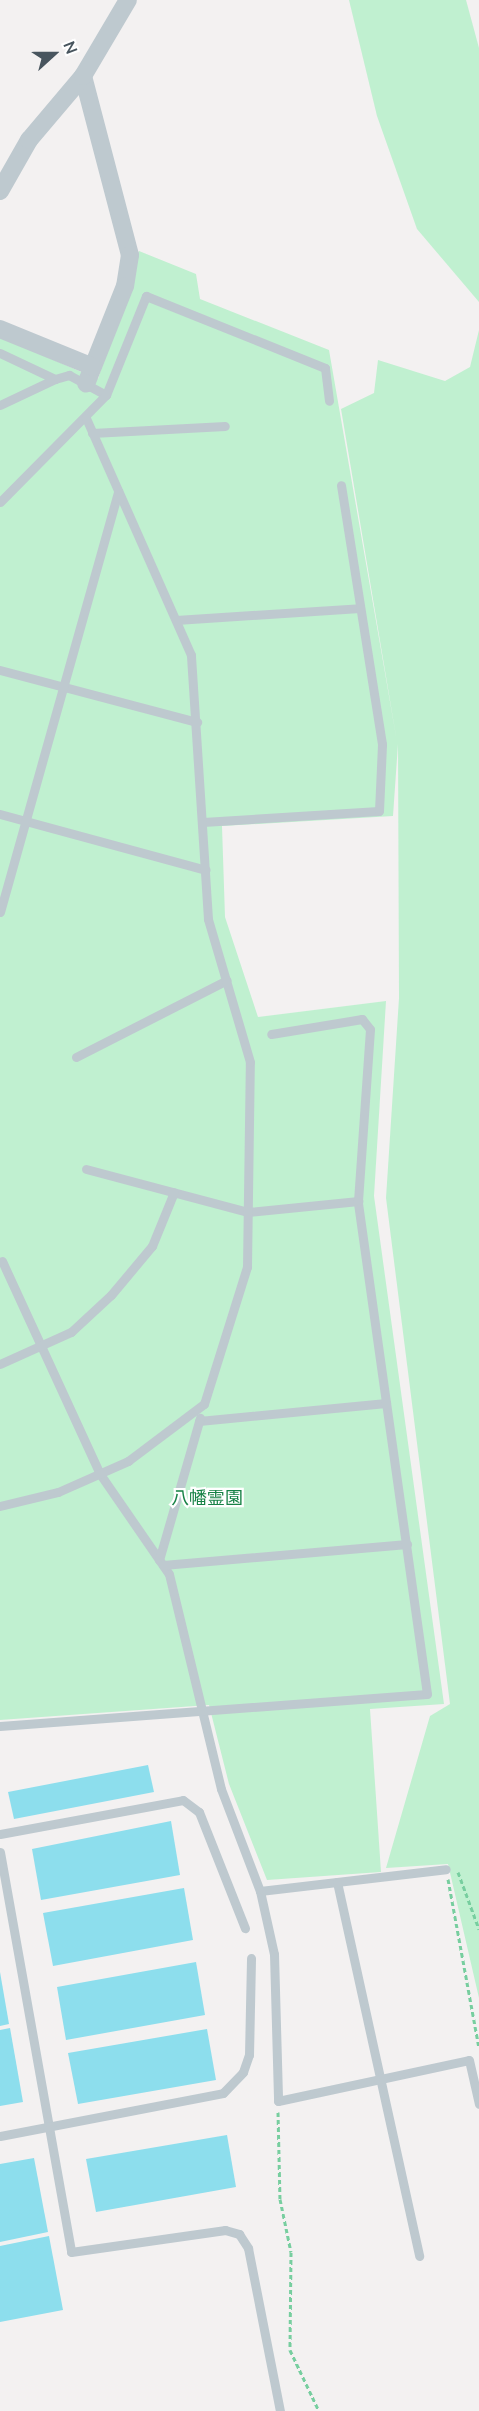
<!DOCTYPE html>
<html>
<head>
<meta charset="utf-8">
<style>
  body { margin:0 }
  #map { position:relative; width:479px; height:2411px; overflow:hidden; background:#f3f1f1; font-family:Mulish,"Noto Sans JP",sans-serif }
  div>[style] { position:absolute }
  [style*='--x'] { left:calc(var(--x)*1px); top:calc(var(--y)*1px); width:calc(var(--w)*1px); rotate:calc(var(--a)*1deg) }
  .green>* { inset:0; background:#c0f0d0 }
  .water>* { inset:0; background:#8ddeed }
  .path>* { height:3px; margin-top:-1.5px; transform-origin:0; background:repeating-linear-gradient(90deg,#77ce9f 0 4.5px,transparent 0 7.5px) }
  .service>* { height:9px; margin:-4.5px; padding:0 4.5px; transform-origin:4.5px; border-radius:4.5px; background:#bec9cf }
  .minor>* { height:18px; margin:-9px; padding:0 9px; transform-origin:9px; border-radius:9px; background:#bec9cf }
  span { translate:-50% -50%; white-space:nowrap; text-align:center; line-height:1.15; -webkit-text-stroke:4.5px #fff; paint-order:stroke }
  .park-label { font-size:18px; color:#178246 }
  .north { position:absolute; left:24px; top:24px; width:60px; height:60px; -webkit-text-stroke:4px #fff; paint-order:stroke; rotate:69deg; font-size:16px; font-weight:700; line-height:24px; text-align:center; color:#48555e }
  .north::after { content:''; display:block; margin:auto; width:21px; height:27px; background:#48555e; clip-path:polygon(50% 0,100% 100%,50% 72%,0 100%) }
</style>
</head>
<body>
<div id="map">
  <div class="green">
    <div style="clip-path:polygon(349px 0,466px 0,479px 48px,479px 302px,417px 229px,377px 116px)"></div>
    <div style="clip-path:polygon(139px 251px,196px 274px,200px 299px,329px 350px,397px 742px,341px 409px,374px 393px,378px 360px,445px 381px,470px 367px,479px 330px,479px 1998px,448px 1864px,386px 1868px,430px 1716px,450px 1704px,386px 1198px,399px 998px,398px 744px,393px 816px,222px 826px,225px 917px,258px 1017px,386px 1001px,374px 1196px,444px 1704px,370px 1709px,381px 1872px,267px 1880px,229px 1784px,209px 1705px,0 1720px,0 337px,98px 379px)"></div>
  </div>
  <div class="water">
    <div style="clip-path:polygon(148px 1765px,154px 1792px,14px 1819px,8px 1792px)"></div>
    <div style="clip-path:polygon(171px 1821px,180px 1875px,41px 1900px,32px 1849px)"></div>
    <div style="clip-path:polygon(184px 1888px,193px 1940px,53px 1966px,43px 1913px)"></div>
    <div style="clip-path:polygon(196px 1962px,205px 2015px,66px 2040px,57px 1987px)"></div>
    <div style="clip-path:polygon(0 1972px,9px 2024px,0 2026px)"></div>
    <div style="clip-path:polygon(10px 2028px,23px 2102px,0 2106px,0 2030px)"></div>
    <div style="clip-path:polygon(207px 2029px,216px 2080px,78px 2104px,68px 2053px)"></div>
    <div style="clip-path:polygon(227px 2135px,236px 2187px,96px 2212px,86px 2159px)"></div>
    <div style="clip-path:polygon(34px 2158px,48px 2232px,0 2242px,0 2164px)"></div>
    <div style="clip-path:polygon(49px 2236px,63px 2310px,0 2322px,0 2246px)"></div>
  </div>
  <div class="path">
    <div style="--x:458;--y:1872;--w:61;--a:69.8"></div>
    <div style="--x:448;--y:1879;--w:172;--a:79.6"></div>
    <div style="--x:278;--y:2112;--w:87;--a:88.7"></div>
    <div style="--x:280;--y:2199;--w:54;--a:78.3"></div>
    <div style="--x:291;--y:2252;--w:98;--a:90.6"></div>
    <div style="--x:290;--y:2350;--w:68;--a:64.6"></div>
  </div>
  <div class="service">
    <div style="--x:0;--y:353;--w:61;--a:25.3"></div>
    <div style="--x:55;--y:379;--w:15;--a:-16"></div>
    <div style="--x:69;--y:375;--w:42;--a:28.4"></div>
    <div style="--x:0;--y:405;--w:61;--a:-25.3"></div>
    <div style="--x:92;--y:433;--w:133;--a:-3"></div>
    <div style="--x:0;--y:502;--w:151;--a:-45.3"></div>
    <div style="--x:106;--y:395;--w:107;--a:-68"></div>
    <div style="--x:146;--y:296;--w:193;--a:21.9"></div>
    <div style="--x:325;--y:368;--w:33;--a:83"></div>
    <div style="--x:176;--y:620;--w:184;--a:-3.7"></div>
    <div style="--x:0;--y:670;--w:204;--a:14.8"></div>
    <div style="--x:0;--y:814;--w:213;--a:15.2"></div>
    <div style="--x:203;--y:822;--w:176;--a:-3.6"></div>
    <div style="--x:379;--y:811;--w:67;--a:-87.4"></div>
    <div style="--x:382;--y:744;--w:262;--a:-99"></div>
    <div style="--x:0;--y:912;--w:437;--a:-74.3"></div>
    <div style="--x:76;--y:1057;--w:169;--a:-27"></div>
    <div style="--x:86;--y:1169;--w:168;--a:14.9"></div>
    <div style="--x:248;--y:1212;--w:111;--a:-5.7"></div>
    <div style="--x:2;--y:1261;--w:234;--a:65.3"></div>
    <div style="--x:100;--y:1474;--w:121;--a:55.4"></div>
    <div style="--x:169;--y:1574;--w:221;--a:76.4"></div>
    <div style="--x:221;--y:1789;--w:109;--a:69.1"></div>
    <div style="--x:260;--y:1891;--w:187;--a:-6.7"></div>
    <div style="--x:0;--y:1364;--w:78;--a:-24.3"></div>
    <div style="--x:71;--y:1332;--w:54;--a:-42.8"></div>
    <div style="--x:111;--y:1295;--w:64;--a:-50.1"></div>
    <div style="--x:152;--y:1246;--w:58;--a:-67.8"></div>
    <div style="--x:199;--y:1421;--w:188;--a:-5.5"></div>
    <div style="--x:0;--y:1506;--w:60;--a:-13.6"></div>
    <div style="--x:58;--y:1492;--w:77;--a:-23.9"></div>
    <div style="--x:128;--y:1461;--w:95;--a:-36.9"></div>
    <div style="--x:204;--y:1404;--w:144;--a:-72.6"></div>
    <div style="--x:247;--y:1267;--w:205;--a:-89.2"></div>
    <div style="--x:250;--y:1062;--w:149;--a:-106.4"></div>
    <div style="--x:208;--y:919;--w:265;--a:-93.7"></div>
    <div style="--x:191;--y:655;--w:259;--a:-113.9"></div>
    <div style="--x:159;--y:1560;--w:148;--a:-73.9"></div>
    <div style="--x:163;--y:1565;--w:245;--a:-4.9"></div>
    <div style="--x:0;--y:1726;--w:428;--a:-4.3"></div>
    <div style="--x:427;--y:1694;--w:498;--a:-98"></div>
    <div style="--x:358;--y:1201;--w:172;--a:-86"></div>
    <div style="--x:370;--y:1029;--w:13;--a:-129"></div>
    <div style="--x:362;--y:1019;--w:92;--a:170.6"></div>
    <div style="--x:0;--y:1834;--w:186;--a:-10.5"></div>
    <div style="--x:183;--y:1800;--w:20;--a:37"></div>
    <div style="--x:199;--y:1812;--w:125;--a:68.4"></div>
    <div style="--x:0;--y:1852;--w:406;--a:79.9"></div>
    <div style="--x:71;--y:2252;--w:156;--a:-8.1"></div>
    <div style="--x:225;--y:2230;--w:15;--a:16"></div>
    <div style="--x:239;--y:2234;--w:17;--a:57"></div>
    <div style="--x:248;--y:2248;--w:166;--a:78.9"></div>
    <div style="--x:337;--y:1882;--w:383;--a:77.6"></div>
    <div style="--x:260;--y:1891;--w:65;--a:77.5"></div>
    <div style="--x:274;--y:1954;--w:147;--a:88.4"></div>
    <div style="--x:278;--y:2101;--w:195;--a:-12.1"></div>
    <div style="--x:469;--y:2060;--w:45;--a:77.2"></div>
    <div style="--x:0;--y:2136;--w:227;--a:-10.9"></div>
    <div style="--x:223;--y:2093;--w:29;--a:-46"></div>
    <div style="--x:243;--y:2072;--w:18;--a:-71"></div>
    <div style="--x:249;--y:2055;--w:97;--a:-88.8"></div>
  </div>
  <div class="minor">
    <div style="--x:83;--y:76;--w:185;--a:75.3"></div>
    <div style="--x:130;--y:255;--w:31;--a:99"></div>
    <div style="--x:125;--y:286;--w:105;--a:111.7"></div>
    <div style="--x:0;--y:191;--w:59;--a:-60.4"></div>
    <div style="--x:29;--y:140;--w:84;--a:-49.8"></div>
    <div style="--x:83;--y:76;--w:88;--a:-59.4"></div>
    <div style="--x:0;--y:329;--w:100;--a:22.2"></div>
  </div>
  <div class="park-label">
    <span style="left:207px;top:1498px">八幡霊園</span>
  </div>
  <div class="north">N</div>
</div>
</body>
</html>
